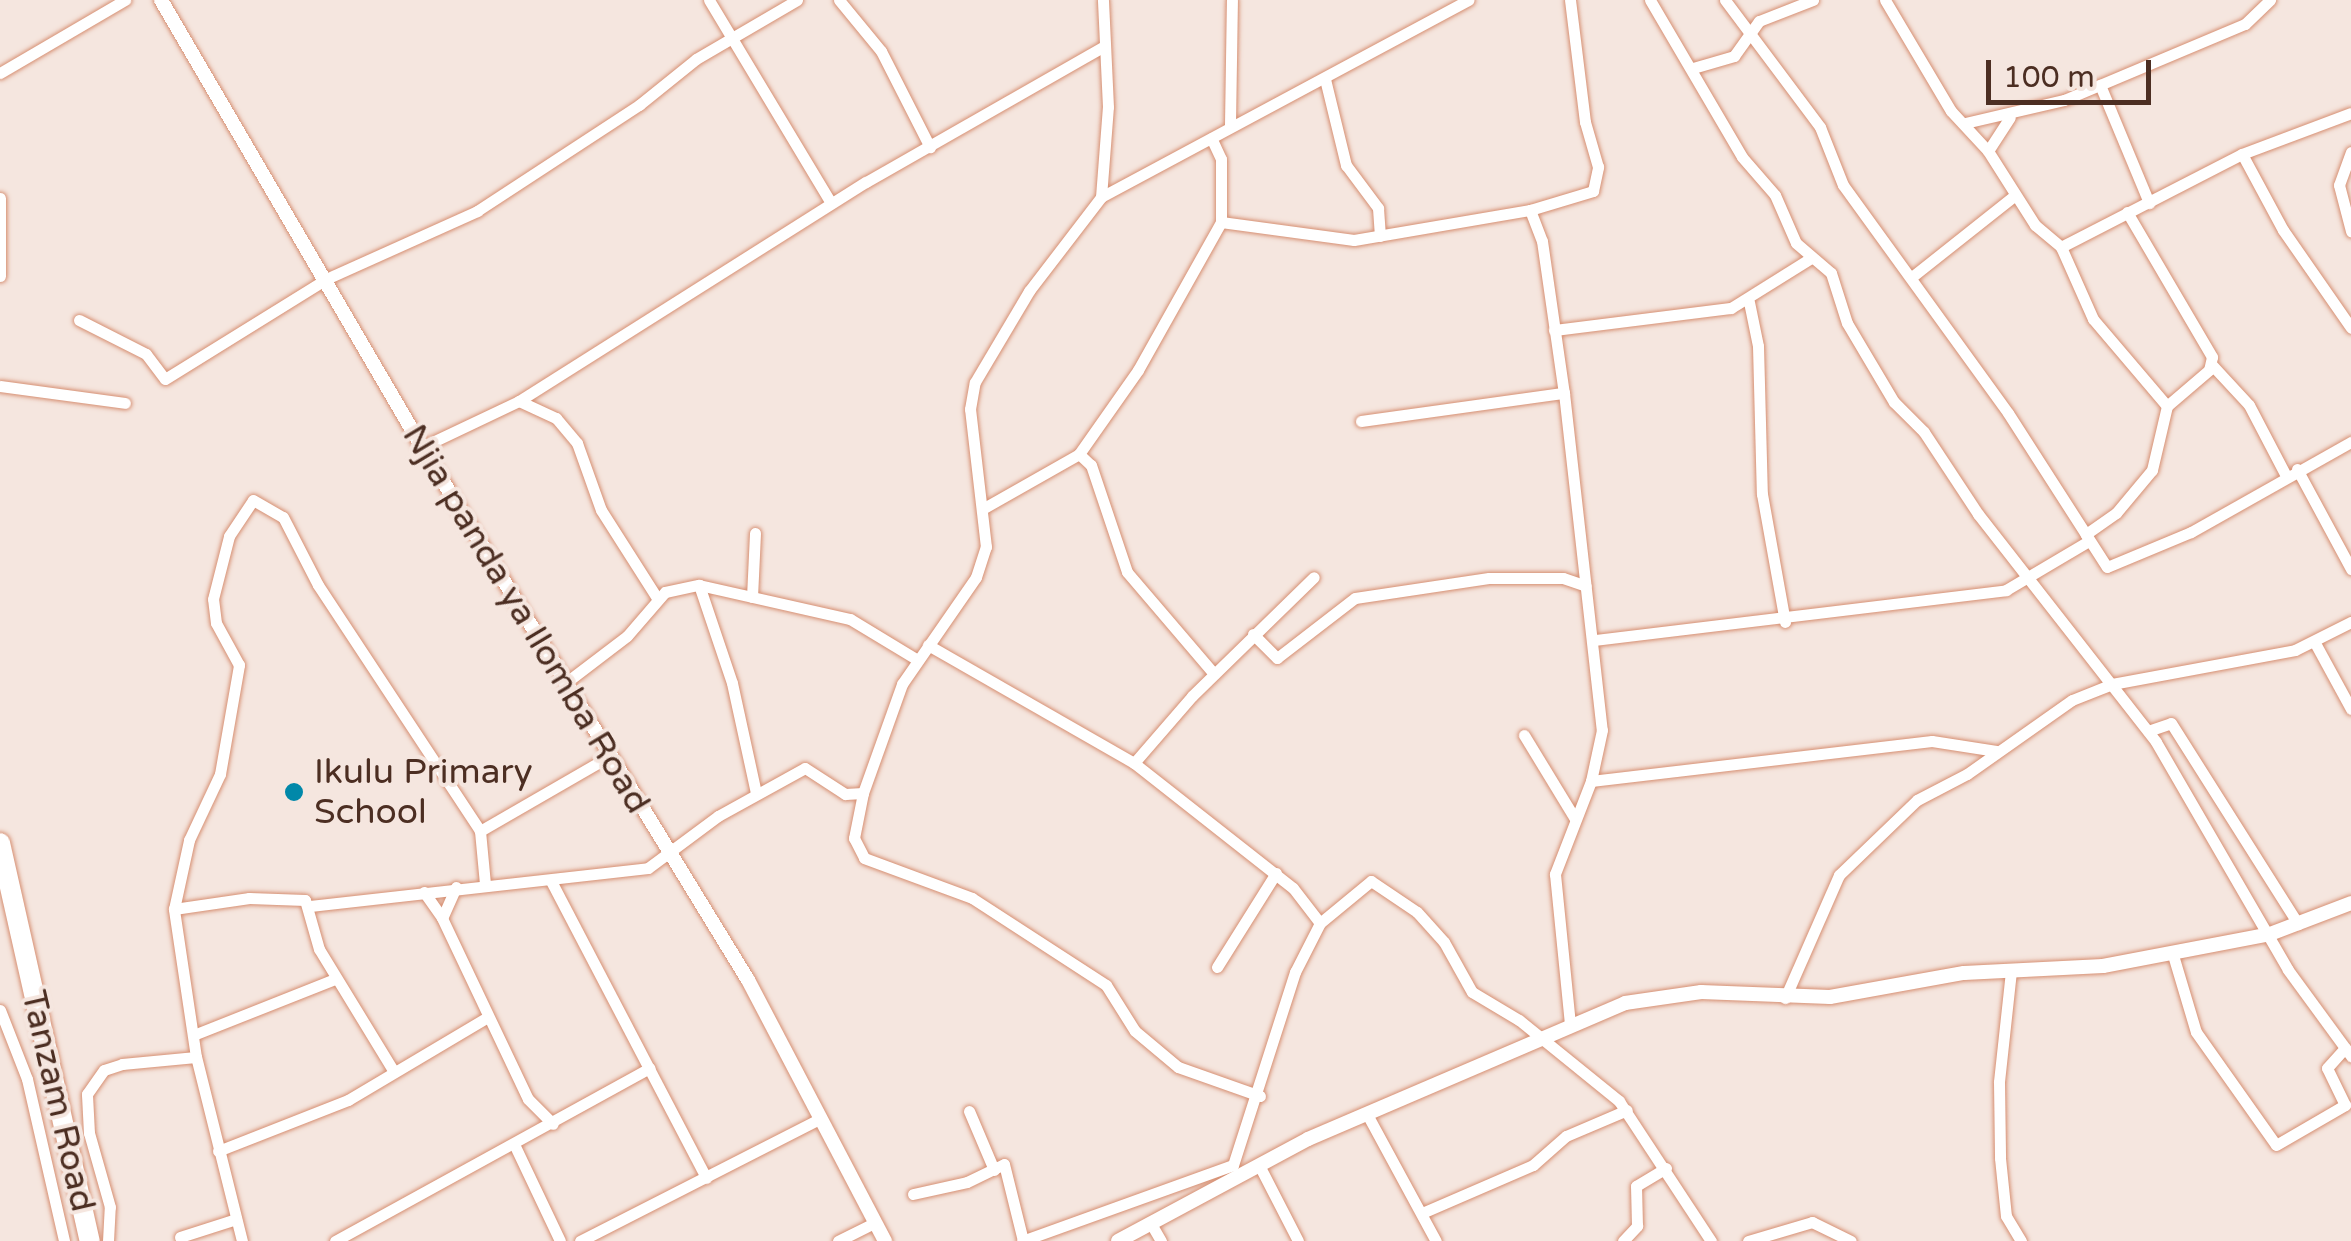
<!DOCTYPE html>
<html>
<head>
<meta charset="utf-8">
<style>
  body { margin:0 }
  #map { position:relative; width:2351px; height:1241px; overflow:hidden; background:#f5e6df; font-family:"Varela Round",sans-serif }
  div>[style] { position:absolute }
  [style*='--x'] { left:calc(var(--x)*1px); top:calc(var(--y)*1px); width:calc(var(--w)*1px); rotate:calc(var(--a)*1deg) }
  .roads { filter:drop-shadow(0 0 2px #d68f72) drop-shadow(0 0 2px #d68f72) }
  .minor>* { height:11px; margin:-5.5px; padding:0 5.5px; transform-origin:5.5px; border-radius:5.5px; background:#fff }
  .tertiary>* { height:14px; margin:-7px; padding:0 7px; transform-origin:7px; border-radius:7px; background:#fff }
  .trunk>* { height:20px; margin:-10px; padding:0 10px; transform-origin:10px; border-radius:10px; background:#fff }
  .dots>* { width:28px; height:28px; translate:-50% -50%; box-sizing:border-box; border:5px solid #f5e6df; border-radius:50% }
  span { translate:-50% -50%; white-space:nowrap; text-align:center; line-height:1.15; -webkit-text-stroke:8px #f5e6df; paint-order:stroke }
  .street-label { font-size:35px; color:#4c2e22 }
  .poi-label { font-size:35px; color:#4c2e22 }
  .left { translate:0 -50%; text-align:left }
  .scale { position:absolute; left:1986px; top:60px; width:165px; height:45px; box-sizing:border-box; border:5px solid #4c2e22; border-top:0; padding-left:12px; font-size:30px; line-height:35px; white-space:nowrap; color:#4c2e22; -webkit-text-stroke:8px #f5e6df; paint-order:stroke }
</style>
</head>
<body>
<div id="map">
  <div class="roads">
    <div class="minor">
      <div style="--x:709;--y:0;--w:237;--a:59"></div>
      <div style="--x:839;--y:0;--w:66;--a:50.5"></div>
      <div style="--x:881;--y:51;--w:108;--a:63"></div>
      <div style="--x:1650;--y:0;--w:182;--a:59.6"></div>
      <div style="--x:1742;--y:157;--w:50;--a:49"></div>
      <div style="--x:1775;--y:195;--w:52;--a:66.4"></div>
      <div style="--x:1796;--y:243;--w:46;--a:40.6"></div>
      <div style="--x:1831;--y:273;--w:52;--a:72.3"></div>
      <div style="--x:1847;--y:323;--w:92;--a:59.3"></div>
      <div style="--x:1894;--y:402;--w:42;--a:45"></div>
      <div style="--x:1924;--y:432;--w:98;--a:56.6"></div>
      <div style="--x:1978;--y:514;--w:289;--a:52"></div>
      <div style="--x:2156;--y:742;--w:263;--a:59.9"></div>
      <div style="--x:2288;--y:970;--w:107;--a:53.8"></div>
      <div style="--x:1725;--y:0;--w:159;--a:53.2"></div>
      <div style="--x:1820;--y:127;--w:62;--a:68.4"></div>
      <div style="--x:1843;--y:185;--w:281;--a:54.1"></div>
      <div style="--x:2008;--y:413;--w:183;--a:57.3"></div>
      <div style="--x:2107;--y:567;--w:91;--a:-22.6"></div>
      <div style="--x:2191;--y:532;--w:184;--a:-29.4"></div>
      <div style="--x:1885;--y:0;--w:129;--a:59.3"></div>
      <div style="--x:1951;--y:111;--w:54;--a:47.2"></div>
      <div style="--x:1988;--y:151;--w:88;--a:57.6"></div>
      <div style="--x:2035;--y:225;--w:34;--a:40"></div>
      <div style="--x:2061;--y:247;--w:79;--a:66"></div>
      <div style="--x:2093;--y:319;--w:114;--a:49.6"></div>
      <div style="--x:2167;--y:406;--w:66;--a:103.2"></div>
      <div style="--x:2152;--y:470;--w:56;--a:129.9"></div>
      <div style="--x:2116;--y:513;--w:37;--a:145"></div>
      <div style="--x:1693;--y:68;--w:43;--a:-16.3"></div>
      <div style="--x:1734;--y:56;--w:43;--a:-54.5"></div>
      <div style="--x:1759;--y:21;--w:58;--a:-21.3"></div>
      <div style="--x:0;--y:73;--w:145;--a:-30.3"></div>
      <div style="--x:1325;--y:79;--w:89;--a:76.3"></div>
      <div style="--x:1346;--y:165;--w:54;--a:53.3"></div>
      <div style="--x:1378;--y:208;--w:28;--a:86"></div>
      <div style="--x:2100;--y:85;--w:128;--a:67.4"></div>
      <div style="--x:1965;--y:123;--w:102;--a:-13.1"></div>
      <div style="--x:2064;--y:100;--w:196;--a:-22.8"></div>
      <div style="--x:2245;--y:24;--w:35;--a:-44"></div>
      <div style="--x:1230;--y:124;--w:124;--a:-89.1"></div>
      <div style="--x:1988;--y:151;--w:40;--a:-57.1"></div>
      <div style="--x:2351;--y:152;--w:35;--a:110"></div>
      <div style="--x:2339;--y:185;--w:48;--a:75.4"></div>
      <div style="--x:2242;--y:154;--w:86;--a:61.7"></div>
      <div style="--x:2283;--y:230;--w:119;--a:55.2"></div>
      <div style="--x:1101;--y:197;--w:417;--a:-28.2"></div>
      <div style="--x:0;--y:198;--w:78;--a:90"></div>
      <div style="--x:1530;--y:210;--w:33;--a:69"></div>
      <div style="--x:1542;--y:241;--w:154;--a:81.8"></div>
      <div style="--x:1564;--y:393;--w:339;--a:83.6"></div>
      <div style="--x:1602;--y:730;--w:52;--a:102.2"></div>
      <div style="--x:1591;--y:781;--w:100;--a:111.2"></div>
      <div style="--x:1555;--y:874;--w:152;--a:84.3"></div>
      <div style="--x:2127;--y:212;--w:168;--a:59.6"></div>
      <div style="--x:2212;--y:357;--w:13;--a:103"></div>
      <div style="--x:2209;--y:370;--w:55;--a:139.4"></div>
      <div style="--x:1221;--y:222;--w:134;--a:7.7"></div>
      <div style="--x:1354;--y:240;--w:179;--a:-9.7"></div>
      <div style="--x:1530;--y:210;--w:66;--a:-16.8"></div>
      <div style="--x:1593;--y:191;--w:25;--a:-78"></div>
      <div style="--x:1598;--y:167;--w:47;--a:-106.1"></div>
      <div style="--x:1585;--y:122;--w:123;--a:-97"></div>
      <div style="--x:2061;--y:247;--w:203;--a:-27.2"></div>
      <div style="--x:2242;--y:154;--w:116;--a:-20.6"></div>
      <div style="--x:1913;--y:276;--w:129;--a:-38.4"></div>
      <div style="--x:1749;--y:302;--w:45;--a:78.4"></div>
      <div style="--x:1758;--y:346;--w:148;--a:88.5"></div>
      <div style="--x:1762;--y:494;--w:130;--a:79.8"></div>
      <div style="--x:79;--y:320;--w:75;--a:26.9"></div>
      <div style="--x:146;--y:354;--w:31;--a:53"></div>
      <div style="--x:165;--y:379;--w:190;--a:-31.8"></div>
      <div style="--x:326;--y:279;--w:166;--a:-24.2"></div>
      <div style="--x:477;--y:211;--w:194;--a:-33.2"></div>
      <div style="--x:639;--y:105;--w:73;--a:-38.9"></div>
      <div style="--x:696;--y:59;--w:117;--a:-30.3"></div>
      <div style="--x:1554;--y:330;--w:178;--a:-7.1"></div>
      <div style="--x:1731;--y:308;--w:94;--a:-32"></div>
      <div style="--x:2212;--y:365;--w:54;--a:47.2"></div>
      <div style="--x:2249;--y:405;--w:78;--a:62.4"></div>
      <div style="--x:0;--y:386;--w:126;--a:7.7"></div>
      <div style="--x:519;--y:401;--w:41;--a:24.7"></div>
      <div style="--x:556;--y:418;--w:33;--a:50"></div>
      <div style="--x:577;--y:443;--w:71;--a:70.3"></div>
      <div style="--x:601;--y:510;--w:104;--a:57.5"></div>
      <div style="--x:1361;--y:421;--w:205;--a:-7.9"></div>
      <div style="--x:422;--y:447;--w:107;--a:-25.4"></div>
      <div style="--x:519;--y:401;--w:410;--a:-32.3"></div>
      <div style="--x:866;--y:182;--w:274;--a:-29.7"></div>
      <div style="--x:1079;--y:454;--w:16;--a:43"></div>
      <div style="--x:1091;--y:465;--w:113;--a:71.4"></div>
      <div style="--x:1127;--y:572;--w:134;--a:49.5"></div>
      <div style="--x:2297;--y:469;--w:114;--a:61.6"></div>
      <div style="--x:984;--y:508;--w:109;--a:-29.6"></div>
      <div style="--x:1079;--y:454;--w:103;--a:-54.9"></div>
      <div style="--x:1138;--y:370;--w:170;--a:-60.7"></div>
      <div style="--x:1221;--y:222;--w:63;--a:-90"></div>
      <div style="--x:1221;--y:159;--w:23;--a:-115"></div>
      <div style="--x:699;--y:585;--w:103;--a:71.4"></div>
      <div style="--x:732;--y:683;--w:113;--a:77.7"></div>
      <div style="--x:752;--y:597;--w:64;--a:-87.3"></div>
      <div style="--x:1253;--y:634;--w:34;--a:45"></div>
      <div style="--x:1277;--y:658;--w:98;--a:-37.6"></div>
      <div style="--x:1355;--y:598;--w:135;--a:-8.5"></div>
      <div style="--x:1489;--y:578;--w:74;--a:0"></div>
      <div style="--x:1563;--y:578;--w:24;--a:19"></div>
      <div style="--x:1595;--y:640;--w:414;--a:-6.9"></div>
      <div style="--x:2006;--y:590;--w:96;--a:-30.6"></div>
      <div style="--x:2315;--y:643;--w:75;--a:61.4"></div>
      <div style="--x:928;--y:645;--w:237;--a:29.8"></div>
      <div style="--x:1134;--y:763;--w:202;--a:38.2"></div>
      <div style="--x:1293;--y:888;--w:44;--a:52.4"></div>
      <div style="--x:1320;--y:923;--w:55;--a:117"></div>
      <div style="--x:1295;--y:972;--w:203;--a:107.8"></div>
      <div style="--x:1233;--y:1165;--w:224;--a:160.2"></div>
      <div style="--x:564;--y:684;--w:79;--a:-37.3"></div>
      <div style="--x:627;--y:636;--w:58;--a:-49.2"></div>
      <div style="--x:665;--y:592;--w:35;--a:-12"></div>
      <div style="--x:699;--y:585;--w:155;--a:12.7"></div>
      <div style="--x:850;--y:619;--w:77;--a:31.2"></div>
      <div style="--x:2148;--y:731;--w:24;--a:-19"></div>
      <div style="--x:2171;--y:723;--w:238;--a:57.7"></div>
      <div style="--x:1524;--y:735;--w:98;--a:58.7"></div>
      <div style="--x:1134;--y:763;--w:89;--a:-49.1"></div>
      <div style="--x:1192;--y:696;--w:170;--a:-44.3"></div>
      <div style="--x:1591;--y:781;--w:343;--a:-6.7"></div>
      <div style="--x:1932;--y:741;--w:65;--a:8.9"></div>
      <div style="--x:863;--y:793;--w:46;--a:101.3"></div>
      <div style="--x:854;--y:838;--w:22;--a:63"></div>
      <div style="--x:864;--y:858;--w:115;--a:20.3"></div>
      <div style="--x:972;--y:898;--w:160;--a:33"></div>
      <div style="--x:1106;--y:985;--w:54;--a:57.8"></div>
      <div style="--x:1135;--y:1031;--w:56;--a:39.9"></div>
      <div style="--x:1178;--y:1067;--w:87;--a:19.5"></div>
      <div style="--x:480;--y:831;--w:150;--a:-30"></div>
      <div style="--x:551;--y:881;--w:335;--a:62.4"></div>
      <div style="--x:456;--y:887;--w:34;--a:114"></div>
      <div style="--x:442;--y:918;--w:200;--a:64.6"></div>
      <div style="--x:528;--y:1099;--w:35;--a:45"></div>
      <div style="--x:424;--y:892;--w:32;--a:55"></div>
      <div style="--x:310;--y:906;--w:340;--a:-6.4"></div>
      <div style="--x:648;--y:868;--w:87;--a:-36.6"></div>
      <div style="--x:718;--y:816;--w:99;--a:-28.9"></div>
      <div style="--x:805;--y:768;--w:48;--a:33"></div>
      <div style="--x:845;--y:794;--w:18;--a:-3"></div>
      <div style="--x:863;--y:793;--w:116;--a:-70.3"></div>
      <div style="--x:902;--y:684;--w:130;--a:-55.3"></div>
      <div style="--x:976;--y:577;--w:32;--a:-72"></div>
      <div style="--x:986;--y:547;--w:139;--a:-96.6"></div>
      <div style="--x:970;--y:409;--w:27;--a:-80"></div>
      <div style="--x:975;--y:382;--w:106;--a:-59.3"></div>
      <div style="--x:1029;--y:291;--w:118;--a:-52.5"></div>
      <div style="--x:1101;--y:197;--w:90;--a:-85.6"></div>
      <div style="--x:1108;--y:107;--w:107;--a:-92.7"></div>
      <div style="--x:174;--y:909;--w:76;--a:-8.3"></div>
      <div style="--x:249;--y:898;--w:56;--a:2"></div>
      <div style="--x:305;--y:900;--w:51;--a:74.1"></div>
      <div style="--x:319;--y:949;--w:144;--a:58.6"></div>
      <div style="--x:1320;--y:923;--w:66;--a:-39.5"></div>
      <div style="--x:1371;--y:881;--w:55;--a:34"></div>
      <div style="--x:1417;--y:912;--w:40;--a:48"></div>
      <div style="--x:1444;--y:942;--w:57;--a:60.8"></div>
      <div style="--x:1472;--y:992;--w:55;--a:30.8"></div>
      <div style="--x:1519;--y:1020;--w:129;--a:39"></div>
      <div style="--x:1619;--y:1101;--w:168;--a:56.7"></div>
      <div style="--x:2173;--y:955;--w:80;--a:73.4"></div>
      <div style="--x:2196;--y:1032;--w:138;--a:54.7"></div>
      <div style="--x:2276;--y:1145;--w:80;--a:-30.1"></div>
      <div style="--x:2345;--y:1105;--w:41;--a:-115.9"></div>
      <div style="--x:2327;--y:1068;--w:27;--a:-48"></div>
      <div style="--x:1217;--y:967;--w:111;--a:-57.9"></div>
      <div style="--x:2011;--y:971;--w:112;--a:96.2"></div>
      <div style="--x:1999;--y:1082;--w:76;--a:89.2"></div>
      <div style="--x:2000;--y:1158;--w:58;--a:84.1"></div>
      <div style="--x:2006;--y:1216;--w:29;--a:59"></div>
      <div style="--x:1785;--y:998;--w:134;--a:-66.3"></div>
      <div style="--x:1839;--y:875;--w:108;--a:-43.9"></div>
      <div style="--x:1917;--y:800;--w:56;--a:-27.5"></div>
      <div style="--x:1967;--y:774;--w:128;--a:-35.2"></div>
      <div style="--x:2072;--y:700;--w:43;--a:-21.8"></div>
      <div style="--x:2112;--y:684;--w:186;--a:-10.5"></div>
      <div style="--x:2295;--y:650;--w:63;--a:-26.6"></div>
      <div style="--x:0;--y:1010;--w:74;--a:68.6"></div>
      <div style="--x:27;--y:1079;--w:166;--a:77.1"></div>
      <div style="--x:196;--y:1034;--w:149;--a:-21.6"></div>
      <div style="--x:969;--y:1111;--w:64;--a:67"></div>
      <div style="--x:1368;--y:1116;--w:142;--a:61.5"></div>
      <div style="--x:514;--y:1144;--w:107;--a:64.6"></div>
      <div style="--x:218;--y:1151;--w:140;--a:-21.4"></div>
      <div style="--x:348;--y:1100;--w:163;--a:-30.7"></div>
      <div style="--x:1260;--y:1167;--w:83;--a:62.8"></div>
      <div style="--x:913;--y:1194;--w:55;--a:-12.5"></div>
      <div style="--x:967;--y:1182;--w:41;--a:-25.9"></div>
      <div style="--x:1004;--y:1164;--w:79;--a:76.1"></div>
      <div style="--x:1422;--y:1213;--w:121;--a:-23.4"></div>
      <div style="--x:1533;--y:1165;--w:44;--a:-41.3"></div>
      <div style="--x:1566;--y:1136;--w:66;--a:-23.1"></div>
      <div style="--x:1150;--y:1222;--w:22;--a:60"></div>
      <div style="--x:180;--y:1237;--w:59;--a:-17.8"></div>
      <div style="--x:108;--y:1241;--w:34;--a:-87"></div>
      <div style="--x:110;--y:1207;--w:77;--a:-105.8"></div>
      <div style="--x:89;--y:1133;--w:39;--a:-93"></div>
      <div style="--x:87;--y:1094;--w:29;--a:-55"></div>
      <div style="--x:104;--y:1070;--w:19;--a:-18"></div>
      <div style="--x:122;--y:1064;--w:74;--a:-5.4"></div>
      <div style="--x:242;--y:1241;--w:190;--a:-104"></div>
      <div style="--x:196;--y:1057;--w:150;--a:-98.5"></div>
      <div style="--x:174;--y:909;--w:71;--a:-77.7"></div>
      <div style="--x:189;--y:840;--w:73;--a:-64.8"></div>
      <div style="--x:220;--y:774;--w:111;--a:-80.1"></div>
      <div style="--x:239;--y:665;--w:48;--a:-118.7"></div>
      <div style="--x:216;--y:623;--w:24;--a:-97"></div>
      <div style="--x:213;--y:599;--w:65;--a:-75.7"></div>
      <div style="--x:229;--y:536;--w:43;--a:-56.3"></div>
      <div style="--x:253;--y:500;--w:34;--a:30"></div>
      <div style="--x:283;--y:517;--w:76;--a:62.8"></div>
      <div style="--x:318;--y:585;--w:295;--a:56.6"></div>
      <div style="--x:480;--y:831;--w:53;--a:84.6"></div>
      <div style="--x:335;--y:1241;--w:359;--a:-28.8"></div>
      <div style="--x:580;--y:1241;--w:271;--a:-27"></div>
      <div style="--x:838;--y:1241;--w:40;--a:-26.6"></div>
      <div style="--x:1623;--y:1241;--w:21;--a:-47"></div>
      <div style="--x:1637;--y:1226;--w:40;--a:-91.4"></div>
      <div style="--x:1636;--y:1186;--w:35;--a:-31"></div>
      <div style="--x:1748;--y:1241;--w:67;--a:-16.5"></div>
      <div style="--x:1812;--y:1222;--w:43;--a:26"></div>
    </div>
    <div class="tertiary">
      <div style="--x:161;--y:0;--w:518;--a:59.72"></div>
      <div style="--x:422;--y:447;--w:625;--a:58.55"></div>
      <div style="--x:748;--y:980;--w:295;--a:62.3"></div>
      <div style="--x:1118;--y:1241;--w:216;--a:-28.2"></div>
      <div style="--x:1308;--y:1139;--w:345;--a:-23.2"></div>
      <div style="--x:1625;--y:1003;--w:77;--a:-8.2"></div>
      <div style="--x:1701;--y:992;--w:129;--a:2.2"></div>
      <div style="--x:1830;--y:997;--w:136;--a:-10.2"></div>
      <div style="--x:1964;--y:973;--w:139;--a:-2.9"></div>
      <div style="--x:2103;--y:966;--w:170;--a:-10.8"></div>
      <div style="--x:2270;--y:934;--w:87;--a:-20.9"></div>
    </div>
    <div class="trunk">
      <div style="--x:0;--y:843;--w:408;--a:77.3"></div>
    </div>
  </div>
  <div class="dots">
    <div style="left:294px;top:792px;background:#0188a9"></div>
  </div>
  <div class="street-label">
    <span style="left:526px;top:619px;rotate:59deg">Njia panda ya Ilomba Road</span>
    <span style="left:58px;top:1101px;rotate:77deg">Tanzam Road</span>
  </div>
  <div class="poi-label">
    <span class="left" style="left:314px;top:792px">Ikulu Primary<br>School</span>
  </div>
  <div class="scale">100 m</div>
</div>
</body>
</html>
